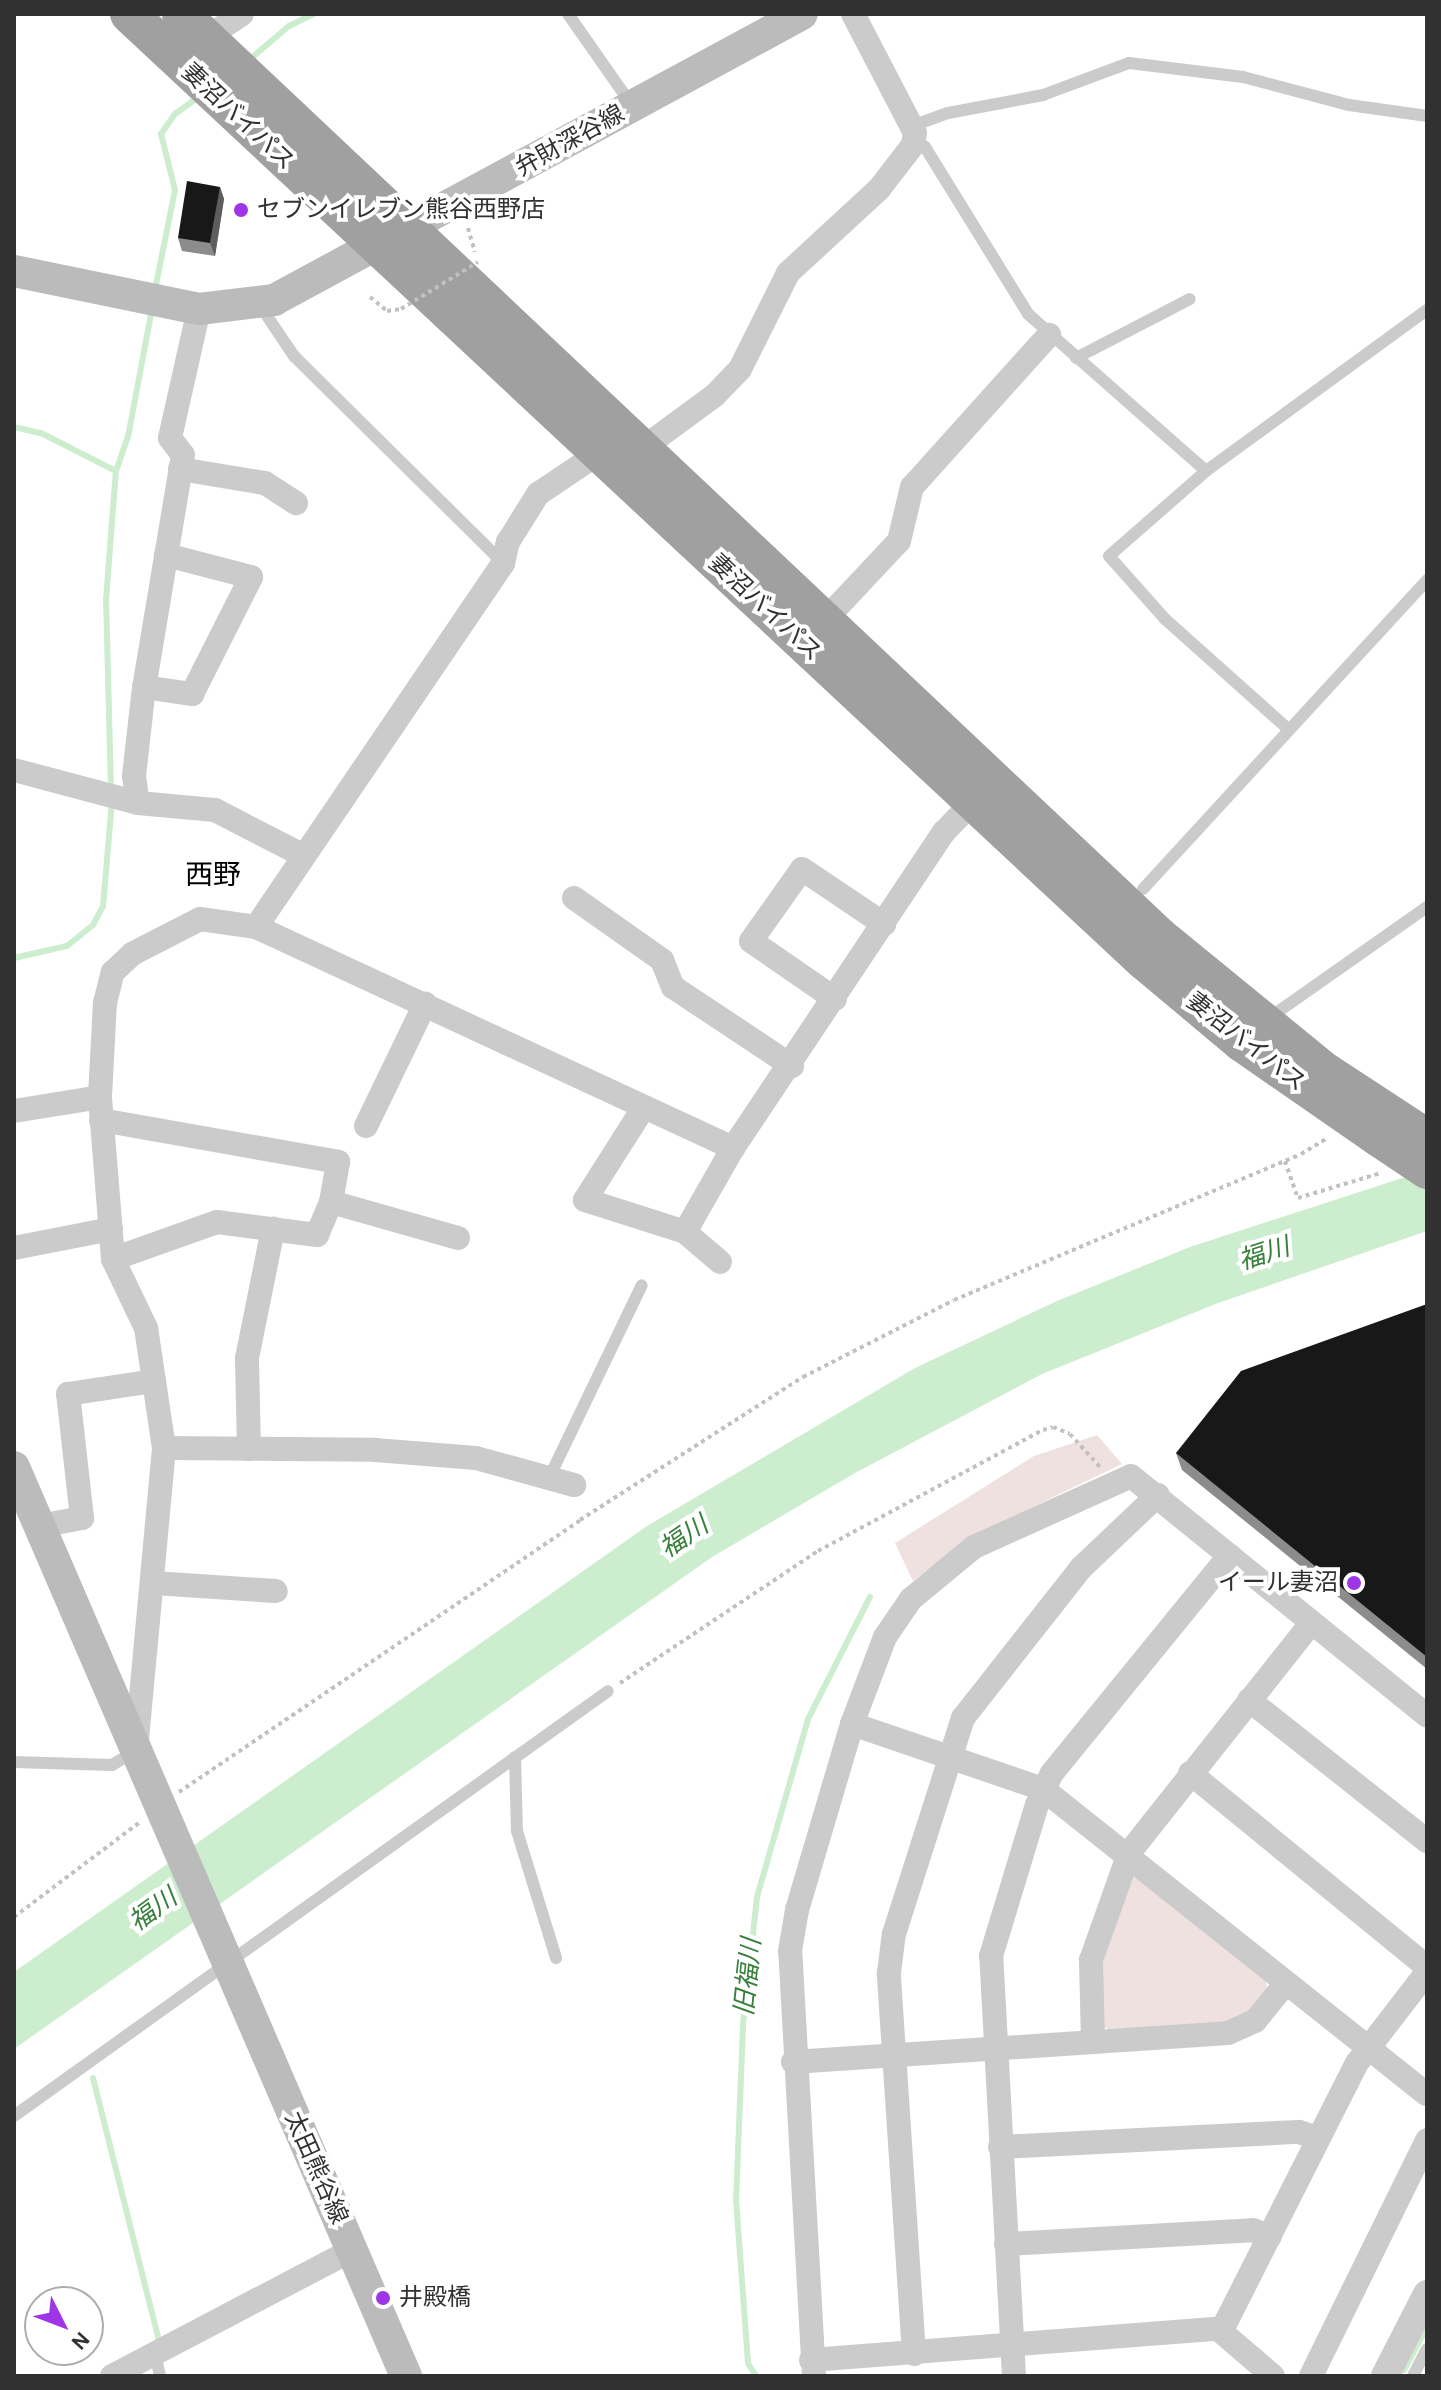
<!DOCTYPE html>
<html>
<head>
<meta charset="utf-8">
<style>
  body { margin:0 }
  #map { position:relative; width:1441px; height:2390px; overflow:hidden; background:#fff; font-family:Karla,"Noto Sans JP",sans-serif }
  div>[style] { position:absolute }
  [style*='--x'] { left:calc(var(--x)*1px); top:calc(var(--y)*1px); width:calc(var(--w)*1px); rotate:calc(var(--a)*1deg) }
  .green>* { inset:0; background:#eee1df }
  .water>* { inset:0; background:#ccedce }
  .stream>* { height:6px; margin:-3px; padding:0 3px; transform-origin:3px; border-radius:3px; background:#ccedce }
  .path>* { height:4px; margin-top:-2px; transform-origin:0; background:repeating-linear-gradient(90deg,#c1c1c1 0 4px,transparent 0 8px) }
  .service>* { height:12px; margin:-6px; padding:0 6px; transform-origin:6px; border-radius:6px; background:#cbcbcb }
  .minor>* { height:24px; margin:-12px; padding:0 12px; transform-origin:12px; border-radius:12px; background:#cbcbcb }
  .tertiary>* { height:28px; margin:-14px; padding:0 14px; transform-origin:14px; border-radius:14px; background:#cbcbcb }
  .secondary>* { height:32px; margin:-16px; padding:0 16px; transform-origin:16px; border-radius:16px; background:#bbb }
  .trunk>* { height:38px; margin:-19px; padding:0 19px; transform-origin:19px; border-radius:19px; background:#a0a0a0 }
  .path-bridge>* { height:4px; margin-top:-2px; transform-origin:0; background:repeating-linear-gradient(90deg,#c1c1c1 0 4px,transparent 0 8px) }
  .trunk-bridge>* { height:38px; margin:-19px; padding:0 19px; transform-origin:19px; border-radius:19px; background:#a0a0a0 }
  .wall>* { inset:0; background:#8c8c8c }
  .shaded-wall>* { inset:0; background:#5d5d5d }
  .building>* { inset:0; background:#181818 }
  .dots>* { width:22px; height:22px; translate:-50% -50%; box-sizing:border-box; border:4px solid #fff; border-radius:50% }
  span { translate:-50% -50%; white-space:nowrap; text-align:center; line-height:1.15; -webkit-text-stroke:8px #fff; paint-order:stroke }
  .street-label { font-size:24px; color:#313131 }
  .poi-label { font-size:24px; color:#313131 }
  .left { translate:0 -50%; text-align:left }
  .right { translate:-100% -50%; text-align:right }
  .water-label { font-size:26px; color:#37803c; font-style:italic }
  .quarter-label { font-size:28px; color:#000 }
  .frame { position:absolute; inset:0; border:16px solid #313131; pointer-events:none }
  .north { position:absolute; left:24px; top:2286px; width:80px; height:80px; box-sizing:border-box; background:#fff; border:2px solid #adadad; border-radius:50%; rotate:132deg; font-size:22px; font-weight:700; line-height:32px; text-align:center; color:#313131 }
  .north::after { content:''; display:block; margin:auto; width:28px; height:36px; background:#9e35e6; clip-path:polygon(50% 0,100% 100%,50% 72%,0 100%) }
</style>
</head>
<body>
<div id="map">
  <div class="green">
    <div style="clip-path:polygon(1097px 1435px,1122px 1464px,972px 1536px,913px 1581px,895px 1543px,1034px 1456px)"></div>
    <div style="clip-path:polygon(1139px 1874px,1266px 1979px,1267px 1992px,1249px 2014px,1232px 2024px,1110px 2030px,1097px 2023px,1095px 1975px,1126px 1877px)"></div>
  </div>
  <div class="water">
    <div style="clip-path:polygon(1427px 1170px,1427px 1231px,1218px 1303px,1042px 1374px,855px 1473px,712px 1557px,14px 2049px,14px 1972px,647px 1526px,915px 1368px,1057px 1301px,1190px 1247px)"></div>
  </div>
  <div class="stream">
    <div style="--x:249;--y:60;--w:52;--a:-40.4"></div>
    <div style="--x:289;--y:26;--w:28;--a:-26"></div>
    <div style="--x:155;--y:290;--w:102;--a:-78.7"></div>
    <div style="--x:175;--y:190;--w:58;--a:-104"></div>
    <div style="--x:161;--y:134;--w:24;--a:-55"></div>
    <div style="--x:175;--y:114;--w:29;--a:-36"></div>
    <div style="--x:14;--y:427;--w:28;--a:13"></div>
    <div style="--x:41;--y:433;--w:84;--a:26.9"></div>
    <div style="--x:111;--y:789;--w:189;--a:-91.5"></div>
    <div style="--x:106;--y:600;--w:129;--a:-85.6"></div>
    <div style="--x:116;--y:471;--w:36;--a:-71"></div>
    <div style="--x:128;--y:437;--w:130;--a:-79.4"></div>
    <div style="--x:14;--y:958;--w:54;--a:-12.8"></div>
    <div style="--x:67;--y:946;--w:33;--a:-39"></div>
    <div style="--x:93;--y:925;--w:21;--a:-62"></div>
    <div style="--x:103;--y:906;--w:106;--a:-85.1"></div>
    <div style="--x:93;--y:2078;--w:270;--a:75.9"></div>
    <div style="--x:1404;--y:2370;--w:49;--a:-61.9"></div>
    <div style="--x:756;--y:2376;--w:15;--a:-122"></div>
    <div style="--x:748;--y:2363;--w:162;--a:-94.2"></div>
    <div style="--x:736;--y:2201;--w:177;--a:-87.7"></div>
    <div style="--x:743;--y:2024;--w:128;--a:-83.7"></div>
    <div style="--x:757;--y:1897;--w:185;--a:-74"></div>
    <div style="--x:808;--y:1719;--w:137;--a:-63.1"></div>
  </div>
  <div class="path">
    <div style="--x:468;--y:228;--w:25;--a:74"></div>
    <div style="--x:370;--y:297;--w:22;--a:39"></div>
    <div style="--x:387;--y:311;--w:14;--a:-8"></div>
    <div style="--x:1285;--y:1161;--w:39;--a:71"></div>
    <div style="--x:1298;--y:1198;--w:87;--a:-16.8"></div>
    <div style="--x:620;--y:1683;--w:238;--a:-33.7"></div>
    <div style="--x:818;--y:1551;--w:255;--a:-28.3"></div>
    <div style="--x:1043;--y:1430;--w:10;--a:-17"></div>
    <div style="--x:1053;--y:1427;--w:18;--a:22"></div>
    <div style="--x:1070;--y:1434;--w:45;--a:47.7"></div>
    <div style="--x:179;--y:1792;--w:485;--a:-34.1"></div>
    <div style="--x:580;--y:1520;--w:265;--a:-32.7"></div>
    <div style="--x:803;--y:1377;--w:169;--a:-27"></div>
    <div style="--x:954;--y:1300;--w:376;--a:-22.8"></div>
    <div style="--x:1301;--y:1154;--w:31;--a:-31"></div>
    <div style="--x:14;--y:1917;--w:158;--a:-37"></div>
  </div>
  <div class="service">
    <div style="--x:568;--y:14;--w:110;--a:55"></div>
    <div style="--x:912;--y:126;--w:38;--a:-20"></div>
    <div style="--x:948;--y:113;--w:97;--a:-10.7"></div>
    <div style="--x:1043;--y:95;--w:92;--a:-20.4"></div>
    <div style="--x:1129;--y:63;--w:115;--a:7"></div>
    <div style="--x:1243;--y:77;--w:110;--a:14.8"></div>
    <div style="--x:1349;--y:105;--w:79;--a:8"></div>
    <div style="--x:914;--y:140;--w:13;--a:32"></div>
    <div style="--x:925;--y:147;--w:196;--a:58.3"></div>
    <div style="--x:1028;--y:314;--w:237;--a:41.4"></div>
    <div style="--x:259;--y:304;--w:63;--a:56.1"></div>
    <div style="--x:294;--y:356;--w:294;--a:44.7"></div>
    <div style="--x:1076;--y:358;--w:128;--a:-27.4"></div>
    <div style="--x:1287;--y:728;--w:164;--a:-138.2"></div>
    <div style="--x:1165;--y:619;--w:84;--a:-131.6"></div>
    <div style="--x:1109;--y:556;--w:129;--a:-41.2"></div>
    <div style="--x:1206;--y:471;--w:273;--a:-36.1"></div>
    <div style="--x:1143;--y:889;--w:420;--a:-47.4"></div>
    <div style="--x:1269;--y:1018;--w:193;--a:-35.1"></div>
    <div style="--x:548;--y:1480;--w:216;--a:-64.3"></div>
    <div style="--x:515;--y:1757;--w:74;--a:88.5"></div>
    <div style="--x:517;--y:1831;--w:133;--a:72.9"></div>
    <div style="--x:14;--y:1762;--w:98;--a:1.8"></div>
    <div style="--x:112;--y:1765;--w:26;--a:-31"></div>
    <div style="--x:14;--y:2116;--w:730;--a:-35.58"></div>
    <div style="--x:155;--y:2354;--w:23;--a:77"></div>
    <div style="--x:1413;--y:2376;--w:30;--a:-63"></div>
  </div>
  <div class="minor">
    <div style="--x:206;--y:38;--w:43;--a:-33.7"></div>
    <div style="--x:199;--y:309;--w:132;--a:102.7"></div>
    <div style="--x:170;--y:438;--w:21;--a:53"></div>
    <div style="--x:183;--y:455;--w:235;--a:99.5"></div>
    <div style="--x:144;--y:687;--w:90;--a:96.4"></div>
    <div style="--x:134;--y:776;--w:27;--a:82"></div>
    <div style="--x:138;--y:803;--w:77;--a:5.2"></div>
    <div style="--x:215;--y:810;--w:98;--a:27.3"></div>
    <div style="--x:639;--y:451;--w:93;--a:-36.3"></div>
    <div style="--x:714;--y:396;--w:37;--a:-46"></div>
    <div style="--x:740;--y:369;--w:107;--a:-63.4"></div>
    <div style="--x:788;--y:273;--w:124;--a:-42.7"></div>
    <div style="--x:879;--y:189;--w:56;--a:-52.3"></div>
    <div style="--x:913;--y:145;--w:12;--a:-81"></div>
    <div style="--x:915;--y:133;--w:134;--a:-117.5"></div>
    <div style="--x:180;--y:469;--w:86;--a:9.4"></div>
    <div style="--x:265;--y:483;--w:37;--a:33"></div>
    <div style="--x:822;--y:623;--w:112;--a:-46.8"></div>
    <div style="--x:899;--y:541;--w:56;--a:-76.5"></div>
    <div style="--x:912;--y:487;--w:205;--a:-48"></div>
    <div style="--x:144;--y:687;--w:49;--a:8.3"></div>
    <div style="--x:192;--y:694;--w:131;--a:-63.2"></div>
    <div style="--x:251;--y:577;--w:88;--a:-165.5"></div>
    <div style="--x:14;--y:770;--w:128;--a:14.9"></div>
    <div style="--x:574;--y:898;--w:108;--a:35.2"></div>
    <div style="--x:662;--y:960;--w:29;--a:68"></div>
    <div style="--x:673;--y:987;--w:143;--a:33.6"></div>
    <div style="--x:256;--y:927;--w:440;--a:-55.8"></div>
    <div style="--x:503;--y:563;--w:22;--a:-77"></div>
    <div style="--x:508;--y:542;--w:57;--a:-58"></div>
    <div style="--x:538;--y:494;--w:73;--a:-33.9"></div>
    <div style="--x:835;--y:999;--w:102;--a:-145.4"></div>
    <div style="--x:751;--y:941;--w:88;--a:-54.7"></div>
    <div style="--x:802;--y:869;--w:99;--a:33.9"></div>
    <div style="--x:644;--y:1107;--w:110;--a:122.4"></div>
    <div style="--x:585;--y:1200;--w:105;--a:17.7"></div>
    <div style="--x:685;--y:1232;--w:46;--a:40.6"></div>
    <div style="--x:14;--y:1111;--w:87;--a:-9.2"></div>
    <div style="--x:101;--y:1120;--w:241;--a:10"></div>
    <div style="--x:338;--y:1162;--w:41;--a:99.9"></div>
    <div style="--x:366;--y:1126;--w:136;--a:-64.2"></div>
    <div style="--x:685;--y:1232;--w:97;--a:-60.3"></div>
    <div style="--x:14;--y:1248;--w:99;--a:-11.1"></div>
    <div style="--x:113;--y:1259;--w:110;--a:-19.6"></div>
    <div style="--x:217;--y:1222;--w:101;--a:7.4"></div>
    <div style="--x:317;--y:1235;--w:36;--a:-67"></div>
    <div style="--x:331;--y:1202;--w:132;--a:15.8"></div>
    <div style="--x:164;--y:1448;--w:211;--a:0.5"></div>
    <div style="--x:375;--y:1450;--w:101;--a:4.5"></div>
    <div style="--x:476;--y:1458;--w:102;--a:15.4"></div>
    <div style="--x:249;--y:1449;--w:91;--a:-91.3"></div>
    <div style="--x:247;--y:1358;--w:132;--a:-78.6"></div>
    <div style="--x:39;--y:1526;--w:44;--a:-10.5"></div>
    <div style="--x:82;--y:1518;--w:125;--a:-96.4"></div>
    <div style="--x:68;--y:1394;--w:87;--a:-8.6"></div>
    <div style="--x:154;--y:1583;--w:122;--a:3.8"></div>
    <div style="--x:1249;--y:1700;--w:227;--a:38.4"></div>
    <div style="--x:852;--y:1724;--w:202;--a:18.8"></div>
    <div style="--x:1043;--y:1789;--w:490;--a:38.5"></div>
    <div style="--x:136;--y:1750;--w:303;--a:-84.7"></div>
    <div style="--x:164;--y:1448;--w:121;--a:-98.5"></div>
    <div style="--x:146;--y:1328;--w:76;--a:-115.6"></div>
    <div style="--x:113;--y:1259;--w:163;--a:-94.6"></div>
    <div style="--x:100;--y:1097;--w:94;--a:-87"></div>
    <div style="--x:105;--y:1003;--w:32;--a:-76"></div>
    <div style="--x:113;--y:972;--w:26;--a:-43"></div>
    <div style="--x:132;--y:954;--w:76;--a:-27.2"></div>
    <div style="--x:200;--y:919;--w:57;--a:8.1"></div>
    <div style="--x:256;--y:927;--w:526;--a:24.86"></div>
    <div style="--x:733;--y:1148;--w:380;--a:-56.3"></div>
    <div style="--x:944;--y:832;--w:40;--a:-46"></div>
    <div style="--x:1190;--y:1773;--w:306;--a:39.3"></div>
    <div style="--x:1093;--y:2039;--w:79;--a:-91.5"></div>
    <div style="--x:1091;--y:1960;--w:114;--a:-70.4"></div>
    <div style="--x:1129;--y:1853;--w:293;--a:-51.6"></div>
    <div style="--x:793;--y:2062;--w:436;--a:-3.8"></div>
    <div style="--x:1228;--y:2033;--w:30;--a:-24"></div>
    <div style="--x:1255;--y:2021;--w:49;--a:-50.8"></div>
    <div style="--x:1000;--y:2147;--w:299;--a:-2.9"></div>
    <div style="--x:1299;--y:2132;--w:20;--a:18"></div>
    <div style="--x:1006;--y:2244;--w:247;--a:-3.2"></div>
    <div style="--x:1253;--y:2230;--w:18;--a:22"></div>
    <div style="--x:1218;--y:2329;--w:72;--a:40.5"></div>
    <div style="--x:914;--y:2354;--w:382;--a:-93.8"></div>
    <div style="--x:889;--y:1973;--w:39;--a:-83"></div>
    <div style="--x:894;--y:1934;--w:227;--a:-72.3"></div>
    <div style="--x:963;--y:1718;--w:191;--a:-51.8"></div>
    <div style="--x:1081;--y:1568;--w:106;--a:-43.5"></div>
    <div style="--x:811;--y:2360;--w:413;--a:-4.4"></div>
    <div style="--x:1223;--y:2328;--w:297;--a:-63.2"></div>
    <div style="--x:1357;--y:2063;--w:115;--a:-52.4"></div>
    <div style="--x:112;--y:2376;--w:271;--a:-27.7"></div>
    <div style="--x:814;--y:2376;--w:426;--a:-93.2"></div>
    <div style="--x:790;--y:1951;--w:42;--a:-80.3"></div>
    <div style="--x:797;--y:1910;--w:194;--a:-73.5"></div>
    <div style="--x:852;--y:1724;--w:93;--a:-69.2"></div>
    <div style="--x:885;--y:1637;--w:46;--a:-55.6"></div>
    <div style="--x:911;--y:1599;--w:82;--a:-39.5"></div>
    <div style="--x:974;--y:1547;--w:172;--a:-24.3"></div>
    <div style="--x:1131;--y:1476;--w:381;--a:39"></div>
    <div style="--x:1014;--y:2376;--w:421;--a:-93.1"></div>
    <div style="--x:991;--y:1956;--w:158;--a:-73.1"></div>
    <div style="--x:1037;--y:1805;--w:35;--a:-65"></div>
    <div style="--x:1052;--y:1773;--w:281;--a:-50.8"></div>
    <div style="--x:1311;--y:2376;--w:263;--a:-63.8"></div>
  </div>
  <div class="tertiary">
    <div style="--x:1385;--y:2376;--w:92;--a:-62.9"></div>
  </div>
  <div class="secondary">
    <div style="--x:14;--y:271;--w:189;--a:11.6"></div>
    <div style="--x:199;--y:309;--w:76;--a:-6.8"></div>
    <div style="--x:274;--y:300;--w:600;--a:-28.44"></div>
    <div style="--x:14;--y:1467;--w:990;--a:66.67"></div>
  </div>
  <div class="trunk">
    <div style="--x:129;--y:14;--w:1388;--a:43.02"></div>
    <div style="--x:1144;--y:961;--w:128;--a:39.9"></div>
    <div style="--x:1242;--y:1043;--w:167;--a:34.7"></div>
    <div style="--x:181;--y:14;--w:1344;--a:43.31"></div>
    <div style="--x:1159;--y:936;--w:215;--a:39.2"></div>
    <div style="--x:1326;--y:1072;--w:121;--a:33.2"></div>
  </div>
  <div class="path-bridge">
    <div style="--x:401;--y:309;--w:90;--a:-31.4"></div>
  </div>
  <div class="trunk-bridge">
    <div style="--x:1379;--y:1138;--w:58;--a:33.7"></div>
  </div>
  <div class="wall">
    <div style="clip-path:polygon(220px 187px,224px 199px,215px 256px,182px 251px,178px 238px)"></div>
    <div style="clip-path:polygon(1427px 1304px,1427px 1669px,1182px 1470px,1176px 1453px)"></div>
  </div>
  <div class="shaded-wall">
    <div style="clip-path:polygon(220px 187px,224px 199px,215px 256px,210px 243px)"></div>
  </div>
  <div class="building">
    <div style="clip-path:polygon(187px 181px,220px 187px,210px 243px,178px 238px)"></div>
    <div style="clip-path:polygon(1427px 1304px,1427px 1657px,1176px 1453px,1241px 1371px)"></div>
  </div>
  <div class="dots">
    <div style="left:241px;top:210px;background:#9e35e6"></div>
    <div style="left:1354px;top:1583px;background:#9e35e6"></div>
    <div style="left:383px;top:2298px;background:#9e35e6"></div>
  </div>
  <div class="street-label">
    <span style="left:238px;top:117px;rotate:43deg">妻沼バイパス</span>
    <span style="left:570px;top:141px;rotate:-29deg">弁財深谷線</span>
    <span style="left:765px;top:608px;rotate:43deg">妻沼バイパス</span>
    <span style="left:1246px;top:1042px;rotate:38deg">妻沼バイパス</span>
    <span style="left:316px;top:2168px;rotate:66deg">太田熊谷線</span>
  </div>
  <div class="poi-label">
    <span class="left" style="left:257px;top:210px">セブンイレブン熊谷西野店</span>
    <span class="right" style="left:1338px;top:1583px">イール妻沼</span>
    <span class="left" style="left:399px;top:2298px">井殿橋</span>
  </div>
  <div class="water-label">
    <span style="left:1264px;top:1254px;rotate:-18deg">福川</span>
    <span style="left:684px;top:1537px;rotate:-34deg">福川</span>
    <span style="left:153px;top:1910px;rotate:-36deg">福川</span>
    <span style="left:748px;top:1977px;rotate:-84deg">旧福川</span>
  </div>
  <div class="quarter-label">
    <span style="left:213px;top:875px">西野</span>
  </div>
  <div class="frame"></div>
  <div class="north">N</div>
</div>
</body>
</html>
